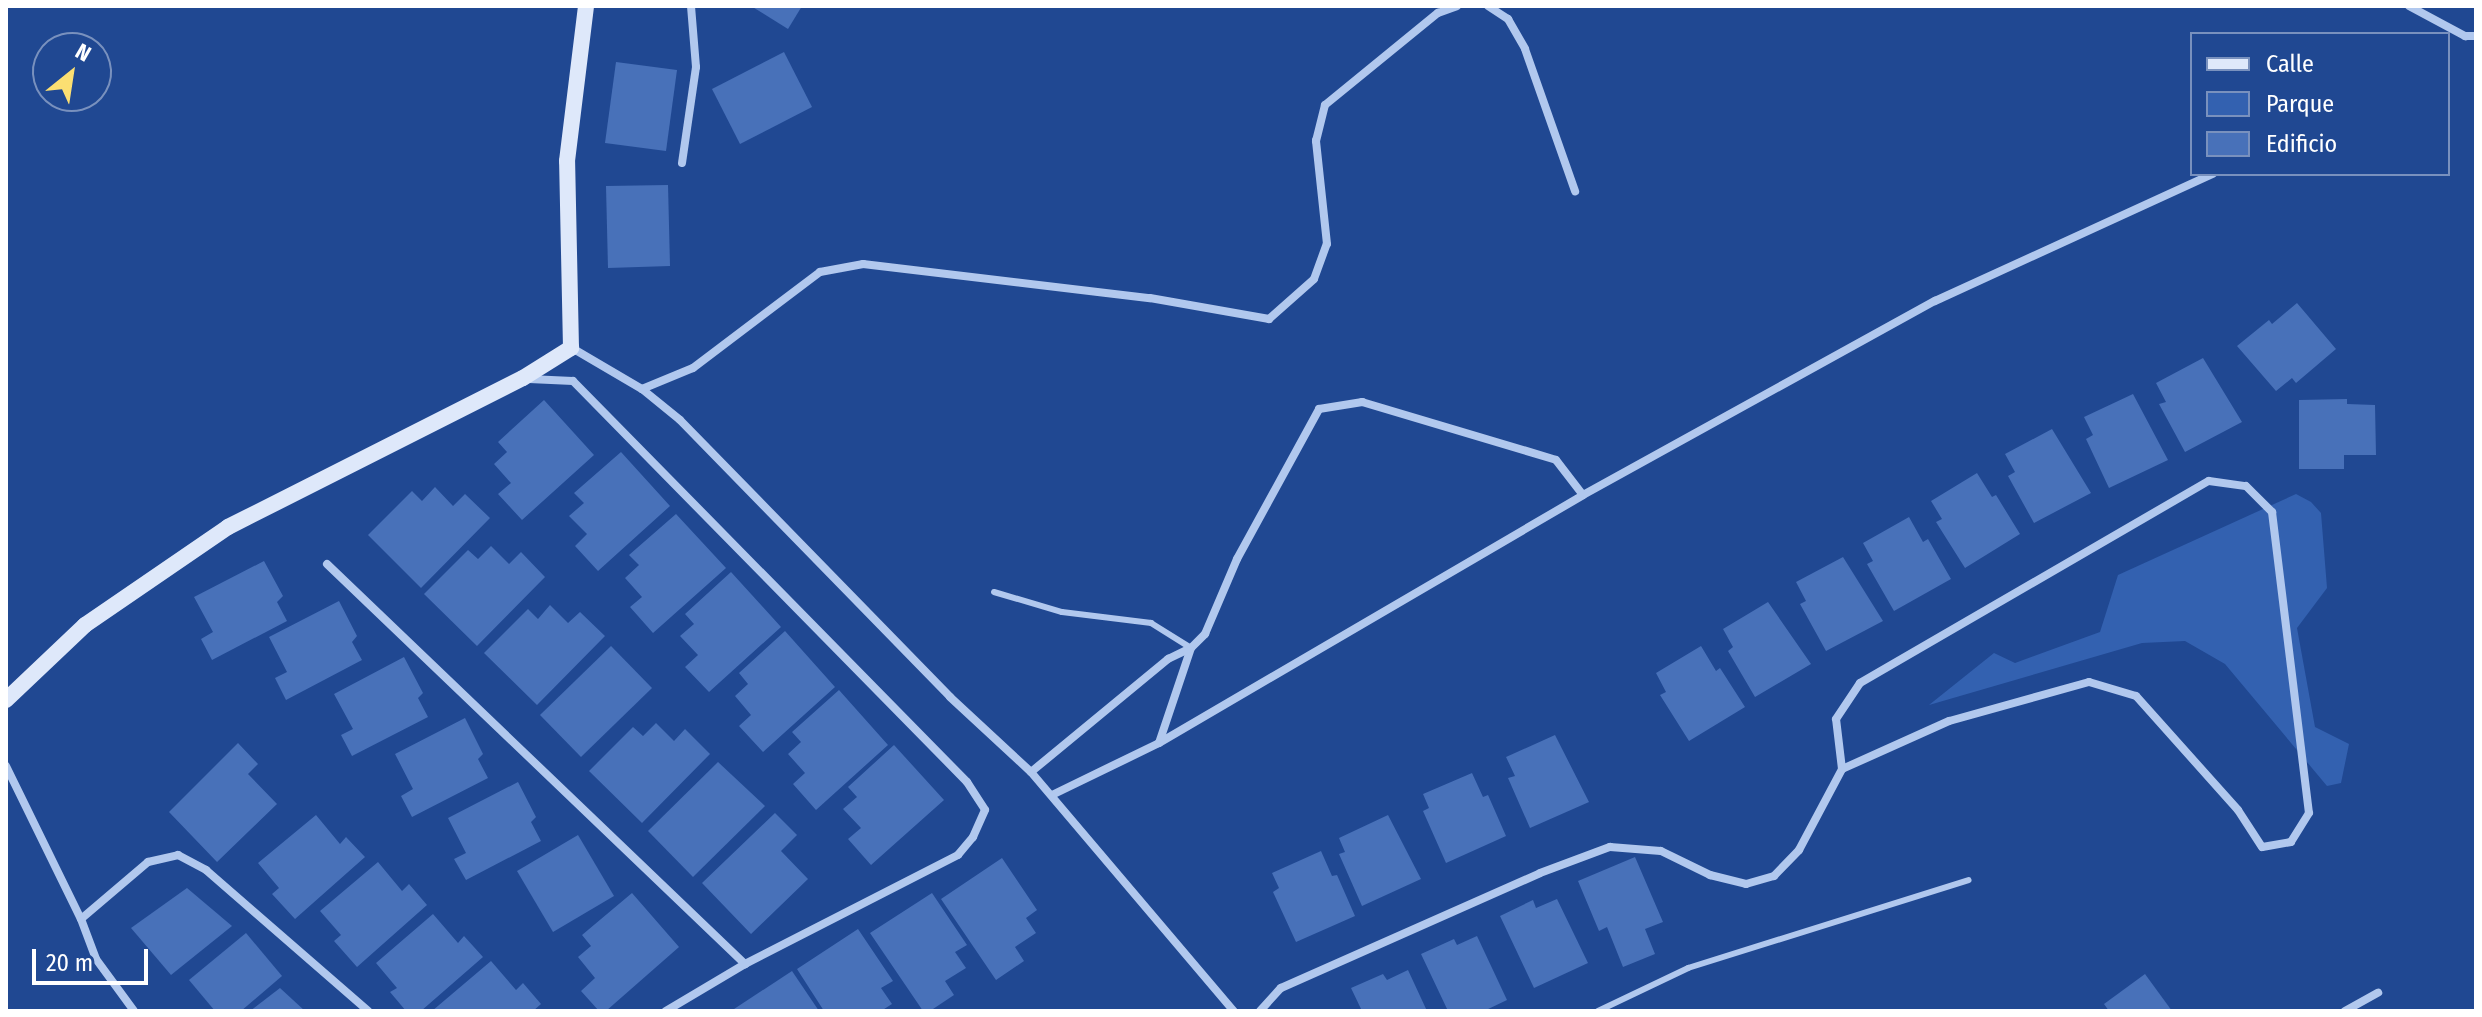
<!DOCTYPE html>
<html>
<head>
<meta charset="utf-8">
<style>
  body { margin:0 }
  #map { position:relative; width:2482px; height:1017px; overflow:hidden; background:#204892; font-family:"Fira Sans Condensed",sans-serif }
  div>[style] { position:absolute }
  [style*='--x'] { left:calc(var(--x)*1px); top:calc(var(--y)*1px); width:calc(var(--w)*1px); rotate:calc(var(--a)*1deg) }
  .green>* { inset:0; background:#3361b0 }
  .building>* { inset:0; background:#4871b9 }
  .lane>* { height:6px; margin:-3px; padding:0 3px; transform-origin:3px; border-radius:3px; background:#b1c8ee }
  .street>* { height:8px; margin:-4px; padding:0 4px; transform-origin:4px; border-radius:4px; background:#b1c8ee }
  .secondary>* { height:16px; margin:-8px; padding:0 8px; transform-origin:8px; border-radius:8px; background:#dee8fa }
  span { translate:-50% -50%; white-space:nowrap; text-align:center; line-height:1.15; -webkit-text-stroke:8px #204892; paint-order:stroke }
  .frame { position:absolute; inset:0; border:8px solid #fff; pointer-events:none }
  .legend { position:absolute; left:2190px; top:32px; width:260px; height:144px; box-sizing:border-box; background:#204892; border:2px solid #7991be; margin:0; padding:10px 14px; list-style:none; font-size:24px; color:#fff }
  .legend li { display:flex; align-items:center; gap:16px; height:40px }
  .legend b { width:40px; border:2px solid #7991be }
  .north { position:absolute; left:32px; top:32px; width:80px; height:80px; box-sizing:border-box; background:#204892; border:2px solid #7991be; border-radius:50%; rotate:30deg; font-size:22px; font-weight:700; line-height:32px; text-align:center; color:#fff }
  .north::after { content:''; display:block; margin:auto; width:28px; height:36px; background:#fbdf72; clip-path:polygon(50% 0,100% 100%,50% 72%,0 100%) }
  .scale { position:absolute; left:32px; top:949px; width:116px; height:36px; box-sizing:border-box; border:4px solid #fff; border-top:0; padding-left:10px; font-size:24px; line-height:28px; white-space:nowrap; color:#fff; -webkit-text-stroke:6px #204892; paint-order:stroke }
</style>
</head>
<body>
<div id="map">
  <div class="green">
    <div style="clip-path:polygon(2296px 494px,2311px 502px,2321px 513px,2327px 588px,2297px 628px,2315px 727px,2349px 744px,2341px 783px,2327px 786px,2225px 664px,2185px 641px,2142px 643px,1929px 705px,1994px 653px,2015px 663px,2100px 632px,2118px 575px)"></div>
  </div>
  <div class="building">
    <div style="clip-path:polygon(751px 6px,802px 6px,788px 29px)"></div>
    <div style="clip-path:polygon(784px 52px,812px 107px,740px 144px,712px 89px)"></div>
    <div style="clip-path:polygon(616px 62px,677px 70px,666px 151px,605px 143px)"></div>
    <div style="clip-path:polygon(668px 185px,670px 266px,608px 268px,606px 186px)"></div>
    <div style="clip-path:polygon(2297px 303px,2336px 349px,2296px 383px,2292px 378px,2276px 391px,2237px 346px,2269px 320px,2272px 324px)"></div>
    <div style="clip-path:polygon(2203px 358px,2242px 422px,2185px 452px,2159px 404px,2166px 402px,2156px 383px)"></div>
    <div style="clip-path:polygon(2133px 394px,2168px 460px,2109px 488px,2086px 439px,2093px 435px,2084px 417px)"></div>
    <div style="clip-path:polygon(2347px 399px,2347px 404px,2375px 405px,2376px 455px,2344px 455px,2344px 469px,2299px 469px,2299px 400px)"></div>
    <div style="clip-path:polygon(544px 400px,594px 455px,522px 520px,498px 494px,511px 483px,494px 464px,507px 452px,498px 442px)"></div>
    <div style="clip-path:polygon(2052px 429px,2091px 493px,2034px 523px,2008px 476px,2015px 472px,2005px 454px)"></div>
    <div style="clip-path:polygon(621px 452px,670px 506px,598px 571px,575px 546px,587px 534px,569px 516px,584px 503px,574px 493px)"></div>
    <div style="clip-path:polygon(1977px 473px,1992px 497px,1996px 495px,2020px 534px,1965px 568px,1936px 522px,1942px 519px,1931px 501px)"></div>
    <div style="clip-path:polygon(435px 487px,453px 506px,465px 494px,490px 518px,421px 588px,368px 535px,412px 491px,422px 501px)"></div>
    <div style="clip-path:polygon(676px 514px,726px 568px,653px 633px,630px 607px,642px 597px,625px 578px,639px 565px,629px 555px)"></div>
    <div style="clip-path:polygon(1909px 517px,1923px 542px,1928px 539px,1951px 579px,1894px 611px,1867px 564px,1873px 561px,1863px 543px)"></div>
    <div style="clip-path:polygon(491px 546px,509px 564px,521px 552px,545px 577px,477px 646px,424px 594px,468px 550px,478px 559px)"></div>
    <div style="clip-path:polygon(1843px 557px,1883px 621px,1826px 651px,1800px 604px,1806px 601px,1796px 582px)"></div>
    <div style="clip-path:polygon(264px 561px,283px 596px,277px 602px,287px 621px,212px 660px,201px 639px,213px 632px,194px 597px)"></div>
    <div style="clip-path:polygon(731px 572px,781px 627px,709px 692px,685px 667px,698px 655px,680px 636px,694px 624px,685px 614px)"></div>
    <div style="clip-path:polygon(339px 601px,357px 636px,352px 642px,362px 660px,286px 700px,275px 678px,287px 672px,269px 637px)"></div>
    <div style="clip-path:polygon(1768px 602px,1811px 664px,1755px 697px,1728px 651px,1733px 647px,1723px 629px)"></div>
    <div style="clip-path:polygon(550px 605px,568px 623px,580px 612px,605px 636px,537px 705px,484px 653px,528px 609px,538px 619px)"></div>
    <div style="clip-path:polygon(785px 631px,835px 687px,763px 752px,739px 726px,751px 715px,735px 696px,748px 684px,739px 673px)"></div>
    <div style="clip-path:polygon(611px 646px,652px 688px,581px 757px,540px 715px)"></div>
    <div style="clip-path:polygon(1701px 646px,1716px 671px,1720px 668px,1745px 707px,1689px 741px,1660px 695px,1666px 692px,1656px 673px)"></div>
    <div style="clip-path:polygon(404px 657px,423px 693px,418px 698px,428px 717px,352px 756px,341px 735px,353px 729px,334px 694px)"></div>
    <div style="clip-path:polygon(839px 690px,888px 745px,816px 810px,793px 784px,805px 773px,788px 754px,801px 742px,792px 732px)"></div>
    <div style="clip-path:polygon(465px 718px,483px 754px,478px 759px,488px 778px,412px 817px,401px 796px,413px 789px,395px 754px)"></div>
    <div style="clip-path:polygon(656px 723px,674px 741px,685px 729px,710px 754px,642px 823px,589px 771px,633px 727px,643px 736px)"></div>
    <div style="clip-path:polygon(1555px 735px,1589px 802px,1530px 828px,1508px 778px,1515px 776px,1506px 757px)"></div>
    <div style="clip-path:polygon(238px 743px,258px 764px,248px 774px,277px 804px,217px 862px,169px 812px)"></div>
    <div style="clip-path:polygon(894px 745px,944px 800px,871px 865px,848px 839px,861px 828px,843px 809px,857px 797px,848px 787px)"></div>
    <div style="clip-path:polygon(718px 762px,765px 806px,693px 877px,648px 831px)"></div>
    <div style="clip-path:polygon(1472px 773px,1483px 797px,1488px 795px,1506px 836px,1446px 863px,1423px 811px,1429px 808px,1423px 794px)"></div>
    <div style="clip-path:polygon(518px 782px,536px 817px,531px 822px,541px 841px,466px 880px,454px 859px,466px 853px,448px 818px)"></div>
    <div style="clip-path:polygon(775px 813px,797px 835px,781px 851px,808px 879px,751px 934px,702px 883px)"></div>
    <div style="clip-path:polygon(316px 815px,340px 844px,346px 837px,365px 857px,295px 919px,272px 894px,279px 888px,258px 863px)"></div>
    <div style="clip-path:polygon(1388px 815px,1421px 879px,1362px 906px,1339px 854px,1345px 852px,1339px 838px)"></div>
    <div style="clip-path:polygon(578px 835px,614px 896px,553px 932px,517px 871px)"></div>
    <div style="clip-path:polygon(1321px 851px,1332px 876px,1337px 875px,1355px 916px,1296px 942px,1273px 892px,1279px 888px,1272px 873px)"></div>
    <div style="clip-path:polygon(1635px 857px,1663px 922px,1645px 929px,1655px 954px,1623px 967px,1607px 927px,1599px 931px,1578px 881px)"></div>
    <div style="clip-path:polygon(1002px 858px,1037px 910px,1026px 918px,1036px 933px,1015px 947px,1024px 961px,996px 980px,941px 899px)"></div>
    <div style="clip-path:polygon(378px 862px,402px 891px,409px 884px,427px 905px,357px 967px,334px 941px,341px 935px,320px 911px)"></div>
    <div style="clip-path:polygon(187px 888px,232px 926px,171px 975px,131px 928px)"></div>
    <div style="clip-path:polygon(632px 893px,679px 947px,606px 1011px,599px 1011px,581px 991px,595px 978px,578px 957px,591px 946px,582px 935px)"></div>
    <div style="clip-path:polygon(932px 893px,967px 945px,955px 952px,966px 968px,945px 981px,954px 995px,930px 1011px,923px 1011px,870px 933px)"></div>
    <div style="clip-path:polygon(1557px 899px,1588px 963px,1534px 988px,1500px 916px,1533px 900px,1536px 908px)"></div>
    <div style="clip-path:polygon(433px 914px,458px 943px,464px 936px,483px 957px,421px 1011px,406px 1011px,390px 992px,397px 988px,376px 963px)"></div>
    <div style="clip-path:polygon(858px 929px,893px 981px,881px 988px,892px 1004px,881px 1011px,824px 1011px,797px 969px)"></div>
    <div style="clip-path:polygon(246px 933px,282px 976px,241px 1011px,215px 1011px,189px 980px)"></div>
    <div style="clip-path:polygon(1477px 936px,1507px 1000px,1484px 1011px,1448px 1011px,1421px 954px,1454px 939px,1457px 945px)"></div>
    <div style="clip-path:polygon(491px 961px,516px 990px,523px 983px,541px 1004px,533px 1011px,432px 1011px)"></div>
    <div style="clip-path:polygon(1408px 970px,1427px 1011px,1362px 1011px,1351px 988px,1383px 974px,1387px 980px)"></div>
    <div style="clip-path:polygon(792px 971px,819px 1011px,731px 1011px)"></div>
    <div style="clip-path:polygon(2145px 974px,2172px 1011px,2109px 1011px,2104px 1004px)"></div>
    <div style="clip-path:polygon(280px 988px,305px 1011px,250px 1011px)"></div>
  </div>
  <div class="lane">
    <div style="--x:994;--y:592;--w:71;--a:16.4"></div>
    <div style="--x:1062;--y:612;--w:90;--a:7"></div>
    <div style="--x:1151;--y:623;--w:47;--a:32"></div>
    <div style="--x:1598;--y:1011;--w:100;--a:-25.5"></div>
    <div style="--x:1688;--y:968;--w:294;--a:-17.4"></div>
  </div>
  <div class="street">
    <div style="--x:1488;--y:6;--w:24;--a:33"></div>
    <div style="--x:1508;--y:19;--w:34;--a:60"></div>
    <div style="--x:1525;--y:49;--w:151;--a:70.6"></div>
    <div style="--x:2409;--y:6;--w:64;--a:28.2"></div>
    <div style="--x:2465;--y:36;--w:11;--a:0"></div>
    <div style="--x:682;--y:163;--w:97;--a:-81.7"></div>
    <div style="--x:696;--y:67;--w:61;--a:-94.7"></div>
    <div style="--x:572;--y:348;--w:81;--a:30.4"></div>
    <div style="--x:642;--y:389;--w:49;--a:39.2"></div>
    <div style="--x:680;--y:420;--w:387;--a:45.7"></div>
    <div style="--x:950;--y:697;--w:110;--a:42.8"></div>
    <div style="--x:1031;--y:772;--w:314;--a:49.7"></div>
    <div style="--x:529;--y:379;--w:44;--a:2.6"></div>
    <div style="--x:573;--y:381;--w:562;--a:45.5"></div>
    <div style="--x:967;--y:782;--w:33;--a:57"></div>
    <div style="--x:985;--y:810;--w:30;--a:114"></div>
    <div style="--x:973;--y:837;--w:23;--a:130"></div>
    <div style="--x:958;--y:855;--w:239;--a:152.9"></div>
    <div style="--x:745;--y:964;--w:92;--a:149.3"></div>
    <div style="--x:642;--y:389;--w:55;--a:-22.4"></div>
    <div style="--x:693;--y:368;--w:159;--a:-37.1"></div>
    <div style="--x:820;--y:272;--w:44;--a:-10.5"></div>
    <div style="--x:863;--y:264;--w:289;--a:6.8"></div>
    <div style="--x:1150;--y:298;--w:121;--a:10"></div>
    <div style="--x:1269;--y:319;--w:60;--a:-41.6"></div>
    <div style="--x:1314;--y:279;--w:37;--a:-70"></div>
    <div style="--x:1327;--y:244;--w:104;--a:-96.1"></div>
    <div style="--x:1316;--y:141;--w:37;--a:-76"></div>
    <div style="--x:1325;--y:105;--w:146;--a:-39.2"></div>
    <div style="--x:1438;--y:13;--w:20;--a:-20"></div>
    <div style="--x:327;--y:564;--w:579;--a:43.74"></div>
    <div style="--x:1159;--y:743;--w:100;--a:-71.4"></div>
    <div style="--x:6;--y:766;--w:170;--a:63.9"></div>
    <div style="--x:81;--y:919;--w:43;--a:69.4"></div>
    <div style="--x:96;--y:959;--w:64;--a:53.8"></div>
    <div style="--x:1031;--y:772;--w:178;--a:-39.5"></div>
    <div style="--x:1168;--y:659;--w:25;--a:-26"></div>
    <div style="--x:1191;--y:648;--w:20;--a:-45"></div>
    <div style="--x:1205;--y:634;--w:82;--a:-66.9"></div>
    <div style="--x:1237;--y:559;--w:171;--a:-61.3"></div>
    <div style="--x:1319;--y:409;--w:44;--a:-9.2"></div>
    <div style="--x:1362;--y:402;--w:202;--a:16.6"></div>
    <div style="--x:1556;--y:460;--w:44;--a:52.4"></div>
    <div style="--x:1052;--y:795;--w:119;--a:-25.9"></div>
    <div style="--x:1159;--y:743;--w:491;--a:-30.3"></div>
    <div style="--x:1583;--y:495;--w:402;--a:-28.9"></div>
    <div style="--x:1935;--y:301;--w:306;--a:-24.6"></div>
    <div style="--x:81;--y:919;--w:88;--a:-40.4"></div>
    <div style="--x:148;--y:862;--w:31;--a:-13"></div>
    <div style="--x:178;--y:855;--w:32;--a:28"></div>
    <div style="--x:206;--y:870;--w:215;--a:41"></div>
    <div style="--x:1260;--y:1011;--w:31;--a:-48"></div>
    <div style="--x:1281;--y:988;--w:283;--a:-23.9"></div>
    <div style="--x:1540;--y:873;--w:75;--a:-20.4"></div>
    <div style="--x:1610;--y:847;--w:51;--a:4.5"></div>
    <div style="--x:1661;--y:851;--w:55;--a:26.1"></div>
    <div style="--x:1710;--y:875;--w:37;--a:14"></div>
    <div style="--x:1746;--y:884;--w:29;--a:-16"></div>
    <div style="--x:1774;--y:876;--w:36;--a:-46"></div>
    <div style="--x:1799;--y:850;--w:92;--a:-62"></div>
    <div style="--x:1842;--y:769;--w:50;--a:-96.8"></div>
    <div style="--x:1836;--y:719;--w:43;--a:-56.3"></div>
    <div style="--x:1860;--y:683;--w:403;--a:-30.1"></div>
    <div style="--x:2209;--y:481;--w:37;--a:8"></div>
    <div style="--x:2246;--y:486;--w:37;--a:45"></div>
    <div style="--x:2272;--y:512;--w:303;--a:83"></div>
    <div style="--x:2309;--y:813;--w:34;--a:122"></div>
    <div style="--x:2291;--y:842;--w:29;--a:170"></div>
    <div style="--x:2262;--y:847;--w:44;--a:-123"></div>
    <div style="--x:2238;--y:810;--w:153;--a:-131.8"></div>
    <div style="--x:2136;--y:696;--w:49;--a:-163.4"></div>
    <div style="--x:2089;--y:682;--w:145;--a:164.4"></div>
    <div style="--x:1949;--y:721;--w:117;--a:155.8"></div>
    <div style="--x:2345;--y:1011;--w:38;--a:-29"></div>
  </div>
  <div class="secondary">
    <div style="--x:6;--y:700;--w:109;--a:-43.5"></div>
    <div style="--x:85;--y:625;--w:173;--a:-34.4"></div>
    <div style="--x:228;--y:527;--w:330;--a:-26.8"></div>
    <div style="--x:523;--y:378;--w:57;--a:-32"></div>
    <div style="--x:571;--y:348;--w:187;--a:-91.2"></div>
    <div style="--x:567;--y:161;--w:156;--a:-83"></div>
  </div>
  <div class="frame"></div>
  <ul class="legend">
  <li><b style="height:10px;background:#dee8fa"></b>Calle</li>
  <li><b style="height:22px;background:#3361b0"></b>Parque</li>
  <li><b style="height:22px;background:#4871b9"></b>Edificio</li>
  </ul>
  <div class="north">N</div>
  <div class="scale">20 m</div>
</div>
</body>
</html>
